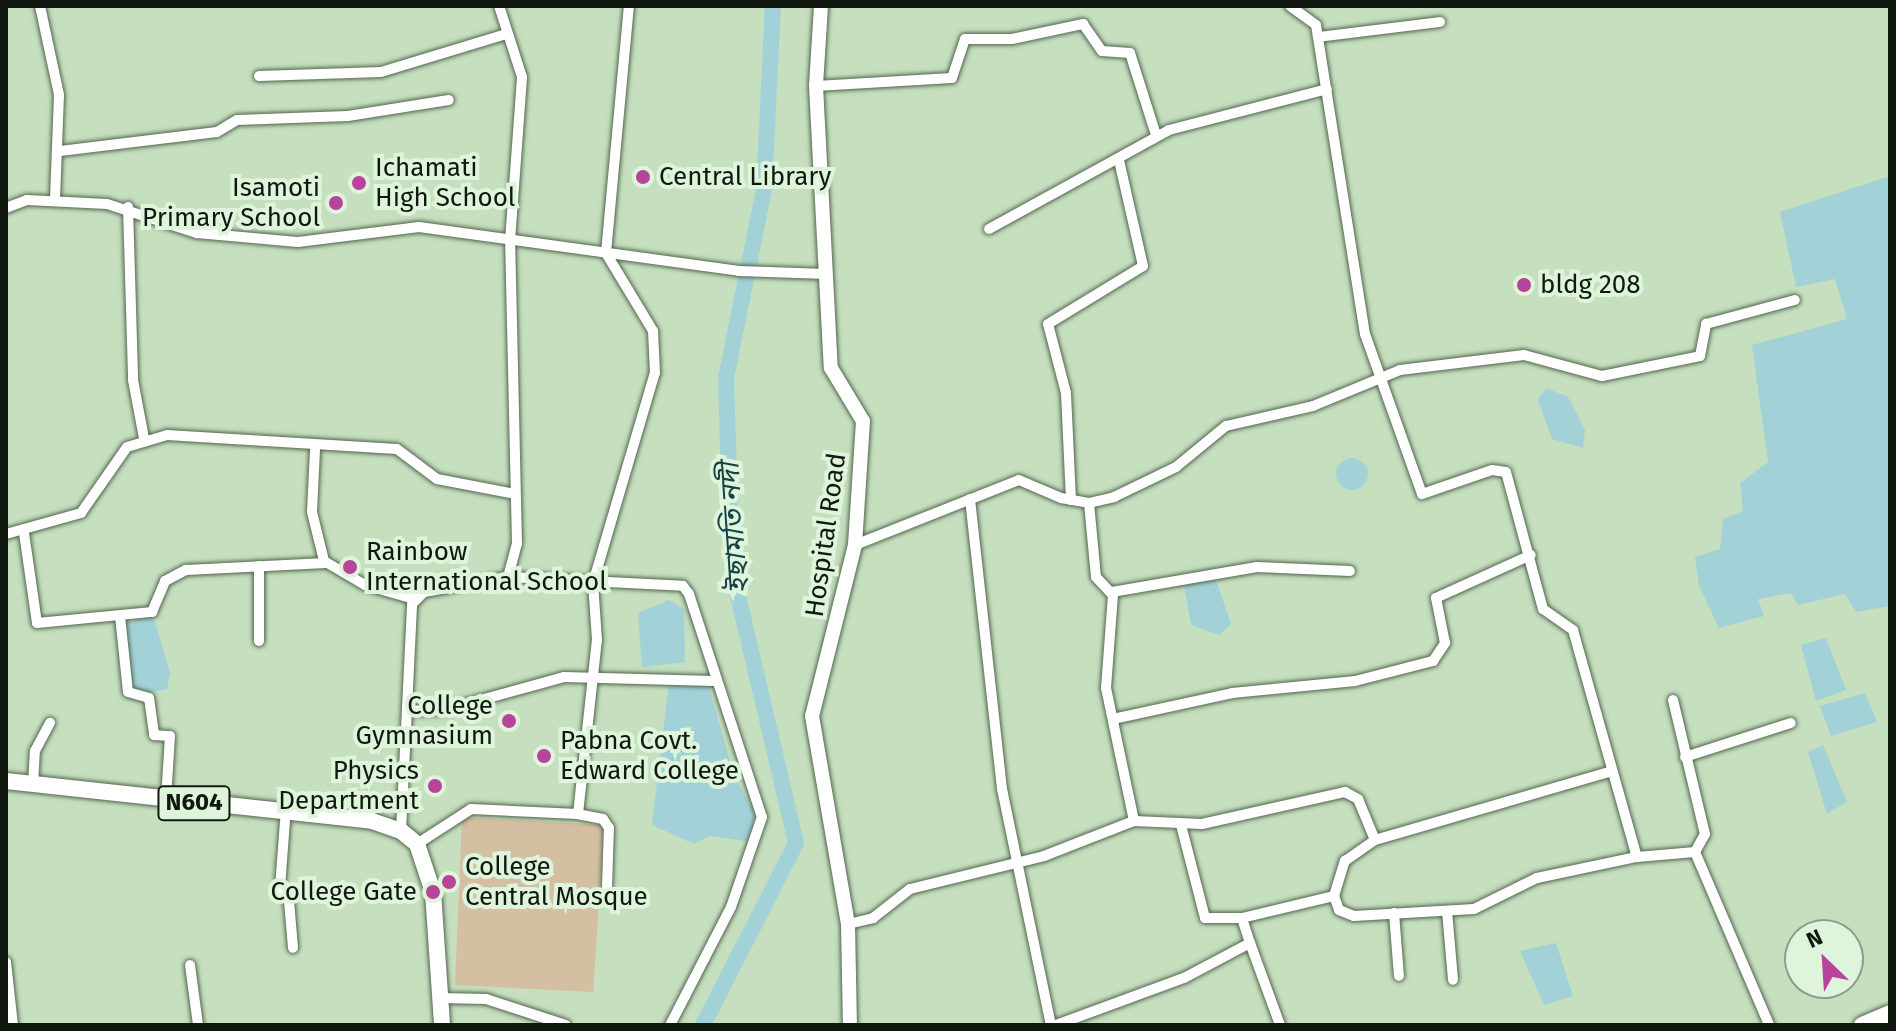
<!DOCTYPE html>
<html>
<head>
<meta charset="utf-8">
<style>
  body { margin:0 }
  #map { position:relative; width:1896px; height:1031px; overflow:hidden; background:#d2e8ce; font-family:"Fira Sans","Noto Sans Bengali",sans-serif }
  div>[style] { position:absolute }
  [style*='--x'] { left:calc(var(--x)*1px); top:calc(var(--y)*1px); width:calc(var(--w)*1px); rotate:calc(var(--a)*1deg) }
  .built>* { inset:0; background:#c5dfbf }
  .green>* { inset:0; background:#d4bfa2 }
  .water>* { inset:0; background:#a2d2d8 }
  .round { border-radius:50% }
  .river>* { height:16px; margin:-8px; padding:0 8px; transform-origin:8px; border-radius:8px; background:#a2d2d8 }
  .roads { filter:drop-shadow(0 0 2px #53664f) drop-shadow(0 0 2px #53664f) }
  .minor>* { height:10px; margin:-5px; padding:0 5px; transform-origin:5px; border-radius:5px; background:#fff }
  .secondary>* { height:14px; margin:-7px; padding:0 7px; transform-origin:7px; border-radius:7px; background:#fff }
  .primary>* { height:16px; margin:-8px; padding:0 8px; transform-origin:8px; border-radius:8px; background:#fff }
  .trunk>* { height:16px; margin:-8px; padding:0 8px; transform-origin:8px; border-radius:8px; background:#fff }
  .dots>* { width:22px; height:22px; translate:-50% -50%; box-sizing:border-box; border:4px solid #dff5db; border-radius:50% }
  span { translate:-50% -50%; white-space:nowrap; text-align:center; line-height:1.15; -webkit-text-stroke:8px #dff5db; paint-order:stroke }
  .shield-label span { padding:2px 6px; background:#dff5db; border:2px solid; border-radius:6px; -webkit-text-stroke-width:0 }
  .shield-label { font-size:24px; color:#10180f; font-weight:700 }
  .poi-label { font-size:26px; color:#10180f }
  .left { translate:0 -50%; text-align:left }
  .right { translate:-100% -50%; text-align:right }
  .street-label { font-size:26px; color:#10180f }
  .water-label { font-size:28px; color:#174348; font-style:italic }
  .frame { position:absolute; inset:0; border:8px solid #10180f; pointer-events:none }
  .north { position:absolute; left:1784px; top:919px; width:80px; height:80px; box-sizing:border-box; background:#dff5db; border:2px solid #8c9d89; border-radius:50%; rotate:335deg; font-size:22px; font-weight:700; line-height:32px; text-align:center; color:#10180f }
  .north::after { content:''; display:block; margin:auto; width:28px; height:36px; background:#b7439b; clip-path:polygon(50% 0,100% 100%,50% 72%,0 100%) }
</style>
</head>
<body>
<div id="map">
  <div class="built">
    <div style="clip-path:polygon(evenodd,6px 6px,1890px 6px,1890px 1025px,6px 1025px,6px 6px,1800px 935px,1848px 935px,1848px 983px,1800px 983px,1800px 935px)"></div>
  </div>
  <div class="green">
    <div style="clip-path:polygon(462px 817px,604px 825px,593px 992px,455px 985px)"></div>
  </div>
  <div class="water">
    <div style="clip-path:polygon(1890px 176px,1890px 606px,1856px 612px,1845px 594px,1798px 605px,1791px 593px,1758px 599px,1764px 616px,1719px 628px,1699px 586px,1695px 557px,1720px 549px,1723px 519px,1743px 511px,1740px 483px,1768px 462px,1752px 345px,1847px 319px,1835px 279px,1796px 287px,1780px 212px)"></div>
    <div style="clip-path:polygon(1546px 388px,1568px 397px,1585px 430px,1583px 448px,1552px 439px,1538px 400px)"></div>
    <div class="round" style="left:1336px;top:458px;width:32px;height:32px"></div>
    <div style="clip-path:polygon(1215px 577px,1231px 624px,1219px 635px,1191px 625px,1184px 585px)"></div>
    <div style="clip-path:polygon(669px 600px,684px 609px,685px 662px,642px 667px,638px 613px)"></div>
    <div style="clip-path:polygon(153px 615px,170px 673px,167px 689px,140px 695px,132px 692px,126px 623px)"></div>
    <div style="clip-path:polygon(1826px 638px,1846px 690px,1816px 701px,1801px 645px)"></div>
    <div style="clip-path:polygon(669px 683px,708px 684px,735px 778px,756px 814px,747px 841px,709px 836px,694px 844px,652px 825px)"></div>
    <div style="clip-path:polygon(1865px 693px,1877px 722px,1831px 736px,1820px 706px)"></div>
    <div style="clip-path:polygon(1823px 745px,1847px 802px,1827px 814px,1808px 752px)"></div>
    <div style="clip-path:polygon(1556px 943px,1573px 996px,1544px 1005px,1520px 951px)"></div>
  </div>
  <div class="river">
    <div style="--x:703;--y:1025;--w:204;--a:-62.9"></div>
    <div style="--x:796;--y:843;--w:279;--a:-103.2"></div>
    <div style="--x:732;--y:571;--w:193;--a:-91.8"></div>
    <div style="--x:726;--y:378;--w:193;--a:-78.6"></div>
    <div style="--x:764;--y:189;--w:183;--a:-87.2"></div>
  </div>
  <div class="roads">
    <div class="minor">
      <div style="--x:40;--y:6;--w:91;--a:77.9"></div>
      <div style="--x:59;--y:95;--w:106;--a:92.2"></div>
      <div style="--x:1290;--y:6;--w:32;--a:36"></div>
      <div style="--x:1316;--y:25;--w:313;--a:81"></div>
      <div style="--x:1365;--y:334;--w:170;--a:70.4"></div>
      <div style="--x:1422;--y:494;--w:74;--a:-18.9"></div>
      <div style="--x:1492;--y:470;--w:14;--a:8"></div>
      <div style="--x:1506;--y:472;--w:142;--a:74.9"></div>
      <div style="--x:1543;--y:609;--w:37;--a:35"></div>
      <div style="--x:1573;--y:630;--w:236;--a:74.3"></div>
      <div style="--x:1637;--y:857;--w:58;--a:-4.9"></div>
      <div style="--x:1695;--y:852;--w:188;--a:66.8"></div>
      <div style="--x:1318;--y:37;--w:123;--a:-7"></div>
      <div style="--x:259;--y:76;--w:122;--a:-1.9"></div>
      <div style="--x:381;--y:72;--w:131;--a:-16.9"></div>
      <div style="--x:816;--y:86;--w:136;--a:-3.4"></div>
      <div style="--x:952;--y:78;--w:41;--a:-71.6"></div>
      <div style="--x:965;--y:39;--w:47;--a:0"></div>
      <div style="--x:1012;--y:39;--w:73;--a:-11.9"></div>
      <div style="--x:1083;--y:24;--w:33;--a:55"></div>
      <div style="--x:1102;--y:51;--w:28;--a:4"></div>
      <div style="--x:1130;--y:53;--w:86;--a:72.4"></div>
      <div style="--x:60;--y:151;--w:158;--a:-6.9"></div>
      <div style="--x:217;--y:132;--w:23;--a:-31"></div>
      <div style="--x:237;--y:120;--w:111;--a:-2.1"></div>
      <div style="--x:348;--y:116;--w:102;--a:-9"></div>
      <div style="--x:128;--y:207;--w:173;--a:88.3"></div>
      <div style="--x:133;--y:380;--w:59;--a:79.3"></div>
      <div style="--x:6;--y:208;--w:22;--a:-21"></div>
      <div style="--x:27;--y:200;--w:80;--a:2.9"></div>
      <div style="--x:107;--y:204;--w:95;--a:17.9"></div>
      <div style="--x:197;--y:233;--w:101;--a:5.1"></div>
      <div style="--x:298;--y:242;--w:122;--a:-7.1"></div>
      <div style="--x:419;--y:227;--w:323;--a:7.8"></div>
      <div style="--x:739;--y:271;--w:88;--a:2"></div>
      <div style="--x:989;--y:229;--w:205;--a:-28.8"></div>
      <div style="--x:1169;--y:130;--w:163;--a:-14.5"></div>
      <div style="--x:315;--y:450;--w:62;--a:92.8"></div>
      <div style="--x:312;--y:512;--w:50;--a:76.2"></div>
      <div style="--x:324;--y:561;--w:48;--a:30.3"></div>
      <div style="--x:365;--y:585;--w:51;--a:15.9"></div>
      <div style="--x:970;--y:499;--w:292;--a:83.7"></div>
      <div style="--x:1002;--y:789;--w:241;--a:78.3"></div>
      <div style="--x:1071;--y:500;--w:107;--a:-92.7"></div>
      <div style="--x:1066;--y:393;--w:71;--a:-104.6"></div>
      <div style="--x:1048;--y:324;--w:111;--a:-31.4"></div>
      <div style="--x:1143;--y:266;--w:109;--a:-102.8"></div>
      <div style="--x:1089;--y:503;--w:74;--a:84.6"></div>
      <div style="--x:1096;--y:577;--w:25;--a:47"></div>
      <div style="--x:1113;--y:595;--w:93;--a:94.3"></div>
      <div style="--x:1106;--y:688;--w:136;--a:78.1"></div>
      <div style="--x:24;--y:533;--w:91;--a:81.8"></div>
      <div style="--x:37;--y:623;--w:116;--a:-5.5"></div>
      <div style="--x:152;--y:612;--w:34;--a:-67"></div>
      <div style="--x:165;--y:581;--w:24;--a:-28"></div>
      <div style="--x:186;--y:570;--w:140;--a:-2.9"></div>
      <div style="--x:6;--y:534;--w:78;--a:-15.6"></div>
      <div style="--x:81;--y:513;--w:80;--a:-55.1"></div>
      <div style="--x:127;--y:447;--w:42;--a:-16.7"></div>
      <div style="--x:167;--y:435;--w:230;--a:3.5"></div>
      <div style="--x:397;--y:449;--w:50;--a:36.9"></div>
      <div style="--x:437;--y:479;--w:79;--a:10.9"></div>
      <div style="--x:855;--y:545;--w:176;--a:-21.6"></div>
      <div style="--x:1019;--y:480;--w:46;--a:23.2"></div>
      <div style="--x:1061;--y:498;--w:28;--a:10"></div>
      <div style="--x:1089;--y:503;--w:26;--a:-13"></div>
      <div style="--x:1114;--y:497;--w:69;--a:-25.8"></div>
      <div style="--x:1176;--y:467;--w:65;--a:-39.4"></div>
      <div style="--x:1226;--y:426;--w:89;--a:-12.9"></div>
      <div style="--x:1313;--y:406;--w:94;--a:-22.5"></div>
      <div style="--x:1400;--y:370;--w:125;--a:-6.9"></div>
      <div style="--x:1524;--y:355;--w:81;--a:15.1"></div>
      <div style="--x:1602;--y:376;--w:100;--a:-11.5"></div>
      <div style="--x:1700;--y:356;--w:33;--a:-79"></div>
      <div style="--x:1706;--y:324;--w:92;--a:-15.1"></div>
      <div style="--x:259;--y:566;--w:75;--a:90"></div>
      <div style="--x:508;--y:577;--w:175;--a:2.9"></div>
      <div style="--x:683;--y:586;--w:10;--a:53"></div>
      <div style="--x:689;--y:594;--w:235;--a:71.9"></div>
      <div style="--x:762;--y:817;--w:95;--a:109"></div>
      <div style="--x:731;--y:907;--w:133;--a:117.3"></div>
      <div style="--x:1112;--y:592;--w:147;--a:-9.8"></div>
      <div style="--x:1257;--y:567;--w:93;--a:2.5"></div>
      <div style="--x:120;--y:616;--w:76;--a:84"></div>
      <div style="--x:128;--y:692;--w:22;--a:16"></div>
      <div style="--x:149;--y:698;--w:37;--a:82"></div>
      <div style="--x:154;--y:735;--w:16;--a:4"></div>
      <div style="--x:170;--y:736;--w:64;--a:93.6"></div>
      <div style="--x:1673;--y:700;--w:138;--a:76.6"></div>
      <div style="--x:1705;--y:834;--w:21;--a:119"></div>
      <div style="--x:407;--y:711;--w:41;--a:-2.8"></div>
      <div style="--x:448;--y:709;--w:120;--a:-15.4"></div>
      <div style="--x:564;--y:677;--w:150;--a:1.5"></div>
      <div style="--x:1113;--y:719;--w:122;--a:-12.3"></div>
      <div style="--x:1232;--y:693;--w:124;--a:-5.6"></div>
      <div style="--x:1355;--y:681;--w:81;--a:-14.4"></div>
      <div style="--x:1433;--y:661;--w:22;--a:-56"></div>
      <div style="--x:1445;--y:643;--w:46;--a:-101.3"></div>
      <div style="--x:1436;--y:598;--w:104;--a:-24.4"></div>
      <div style="--x:1685;--y:757;--w:111;--a:-17.8"></div>
      <div style="--x:33;--y:786;--w:35;--a:-87"></div>
      <div style="--x:35;--y:751;--w:32;--a:-62"></div>
      <div style="--x:285;--y:821;--w:66;--a:94.3"></div>
      <div style="--x:280;--y:887;--w:17;--a:57"></div>
      <div style="--x:289;--y:901;--w:47;--a:85.1"></div>
      <div style="--x:1181;--y:825;--w:96;--a:75.5"></div>
      <div style="--x:1205;--y:918;--w:37;--a:0"></div>
      <div style="--x:401;--y:831;--w:227;--a:-87.2"></div>
      <div style="--x:412;--y:604;--w:17;--a:-45"></div>
      <div style="--x:424;--y:592;--w:85;--a:-10.1"></div>
      <div style="--x:508;--y:577;--w:34;--a:-75"></div>
      <div style="--x:517;--y:544;--w:303;--a:-91.3"></div>
      <div style="--x:510;--y:241;--w:164;--a:-85.8"></div>
      <div style="--x:522;--y:77;--w:75;--a:-107.9"></div>
      <div style="--x:417;--y:844;--w:64;--a:-32.9"></div>
      <div style="--x:471;--y:809;--w:107;--a:2.7"></div>
      <div style="--x:607;--y:887;--w:59;--a:-88.1"></div>
      <div style="--x:609;--y:828;--w:11;--a:-124"></div>
      <div style="--x:603;--y:819;--w:25;--a:-169"></div>
      <div style="--x:578;--y:814;--w:175;--a:-83.8"></div>
      <div style="--x:597;--y:640;--w:57;--a:-94"></div>
      <div style="--x:593;--y:583;--w:219;--a:-73.6"></div>
      <div style="--x:655;--y:373;--w:42;--a:-92.7"></div>
      <div style="--x:653;--y:331;--w:91;--a:-121.1"></div>
      <div style="--x:606;--y:253;--w:248;--a:-84.7"></div>
      <div style="--x:1334;--y:896;--w:15;--a:70"></div>
      <div style="--x:1339;--y:910;--w:16;--a:22"></div>
      <div style="--x:1354;--y:916;--w:120;--a:-3.3"></div>
      <div style="--x:1474;--y:909;--w:70;--a:-26.2"></div>
      <div style="--x:1537;--y:878;--w:102;--a:-11.9"></div>
      <div style="--x:1447;--y:911;--w:69;--a:85"></div>
      <div style="--x:1394;--y:913;--w:63;--a:85.5"></div>
      <div style="--x:848;--y:924;--w:26;--a:-13"></div>
      <div style="--x:873;--y:918;--w:47;--a:-38.1"></div>
      <div style="--x:910;--y:889;--w:138;--a:-13.8"></div>
      <div style="--x:1044;--y:856;--w:97;--a:-21.3"></div>
      <div style="--x:1134;--y:821;--w:68;--a:2.5"></div>
      <div style="--x:1202;--y:824;--w:147;--a:-12.6"></div>
      <div style="--x:1345;--y:792;--w:15;--a:28"></div>
      <div style="--x:1358;--y:799;--w:44;--a:67.5"></div>
      <div style="--x:1250;--y:943;--w:87;--a:69.9"></div>
      <div style="--x:6;--y:962;--w:63;--a:83.7"></div>
      <div style="--x:190;--y:965;--w:61;--a:82.4"></div>
      <div style="--x:441;--y:998;--w:45;--a:1.3"></div>
      <div style="--x:486;--y:999;--w:84;--a:18"></div>
      <div style="--x:1056;--y:1025;--w:136;--a:-20.2"></div>
      <div style="--x:1184;--y:978;--w:75;--a:-27.9"></div>
      <div style="--x:1250;--y:943;--w:26;--a:-108"></div>
      <div style="--x:1242;--y:918;--w:95;--a:-13.4"></div>
      <div style="--x:1334;--y:896;--w:37;--a:-73"></div>
      <div style="--x:1345;--y:861;--w:37;--a:-35"></div>
      <div style="--x:1375;--y:840;--w:244;--a:-16.2"></div>
    </div>
    <div class="secondary">
      <div style="--x:821;--y:6;--w:80;--a:93.6"></div>
      <div style="--x:816;--y:86;--w:282;--a:87"></div>
      <div style="--x:831;--y:368;--w:62;--a:58.9"></div>
      <div style="--x:863;--y:421;--w:124;--a:93.7"></div>
      <div style="--x:855;--y:545;--w:176;--a:104.1"></div>
      <div style="--x:812;--y:716;--w:211;--a:80.2"></div>
      <div style="--x:848;--y:924;--w:101;--a:88.9"></div>
    </div>
    <div class="primary">
      <div style="--x:1862;--y:1025;--w:30;--a:-23"></div>
    </div>
    <div class="trunk">
      <div style="--x:6;--y:781;--w:368;--a:6.2"></div>
      <div style="--x:372;--y:821;--w:31;--a:19"></div>
      <div style="--x:401;--y:831;--w:21;--a:39"></div>
      <div style="--x:417;--y:844;--w:51;--a:71.6"></div>
      <div style="--x:433;--y:892;--w:133;--a:86.1"></div>
    </div>
  </div>
  <div class="dots">
    <div style="left:643px;top:177px;background:#b7439b"></div>
    <div style="left:359px;top:183px;background:#b7439b"></div>
    <div style="left:336px;top:203px;background:#b7439b"></div>
    <div style="left:1524px;top:285px;background:#b7439b"></div>
    <div style="left:350px;top:567px;background:#b7439b"></div>
    <div style="left:509px;top:721px;background:#b7439b"></div>
    <div style="left:544px;top:756px;background:#b7439b"></div>
    <div style="left:435px;top:786px;background:#b7439b"></div>
    <div style="left:449px;top:882px;background:#b7439b"></div>
    <div style="left:433px;top:892px;background:#b7439b"></div>
  </div>
  <div class="shield-label">
    <span style="left:194px;top:803px">N604</span>
  </div>
  <div class="poi-label">
    <span class="left" style="left:375px;top:183px">Ichamati<br>High School</span>
    <span class="left" style="left:659px;top:177px">Central Library</span>
    <span class="right" style="left:320px;top:203px">Isamoti<br>Primary School</span>
    <span class="left" style="left:1540px;top:285px">bldg 208</span>
    <span class="left" style="left:366px;top:567px">Rainbow<br>International School</span>
    <span class="right" style="left:493px;top:721px">College<br>Gymnasium</span>
    <span class="left" style="left:560px;top:756px">Pabna Covt.<br>Edward College</span>
    <span class="right" style="left:419px;top:786px">Physics<br>Department</span>
    <span class="left" style="left:465px;top:882px">College<br>Central Mosque</span>
    <span class="right" style="left:417px;top:892px">College Gate</span>
  </div>
  <div class="street-label">
    <span style="left:826px;top:535px;rotate:-82deg">Hospital Road</span>
  </div>
  <div class="water-label">
    <span style="left:734px;top:528px;rotate:-94deg">ইছামতি নদী</span>
  </div>
  <div class="frame"></div>
  <div class="north">N</div>
</div>
</body>
</html>
